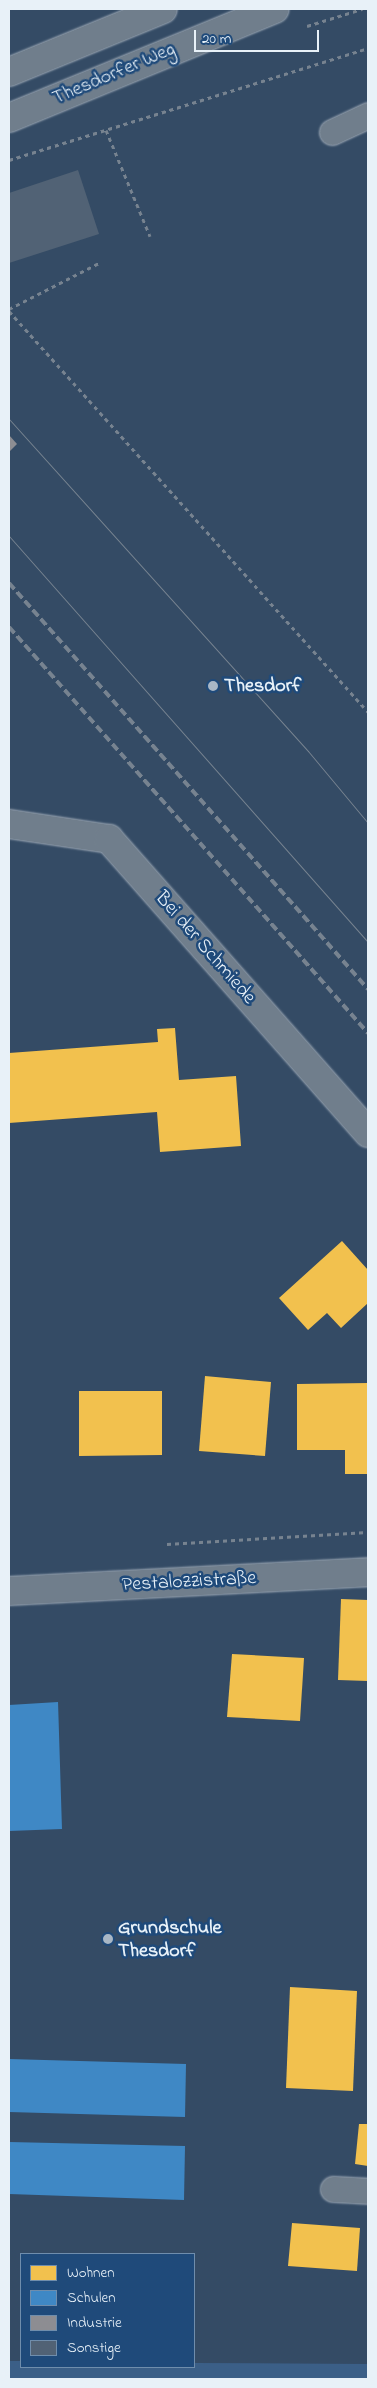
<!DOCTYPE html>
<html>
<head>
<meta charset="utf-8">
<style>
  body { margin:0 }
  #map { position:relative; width:377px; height:2388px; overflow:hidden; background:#344b65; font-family:"Indie Flower",sans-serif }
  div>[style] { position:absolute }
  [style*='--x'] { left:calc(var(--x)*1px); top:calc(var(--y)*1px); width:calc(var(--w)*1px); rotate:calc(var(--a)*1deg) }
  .green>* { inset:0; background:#3b5f87 }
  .homes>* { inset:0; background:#f2c14e }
  .schools>* { inset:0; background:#3f88c5 }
  .industry>* { inset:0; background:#8d8d92 }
  .building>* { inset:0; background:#516275 }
  .path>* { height:3px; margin-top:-1.5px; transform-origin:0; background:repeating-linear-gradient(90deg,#778390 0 4px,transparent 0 8px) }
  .roads { filter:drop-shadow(0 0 1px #9aa6b3) drop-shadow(0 0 1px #9aa6b3) }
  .lane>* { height:25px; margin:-12.5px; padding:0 12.5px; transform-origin:12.5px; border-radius:12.5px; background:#707e8c }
  .street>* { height:28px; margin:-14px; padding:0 14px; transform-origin:14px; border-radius:14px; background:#707e8c }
  .secondary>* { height:28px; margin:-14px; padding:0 14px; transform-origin:14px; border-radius:14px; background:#707e8c }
  .tram>* { height:1px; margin:-0.5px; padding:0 0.5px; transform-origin:0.5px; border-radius:0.5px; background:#778390 }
  .rail>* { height:4px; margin-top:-2px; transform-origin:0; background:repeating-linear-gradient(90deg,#778390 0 8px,transparent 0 12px) }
  .dots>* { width:14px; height:14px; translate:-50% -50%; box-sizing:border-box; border:2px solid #1f4a7a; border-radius:50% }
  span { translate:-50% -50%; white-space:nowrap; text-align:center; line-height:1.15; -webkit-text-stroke:5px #1f4a7a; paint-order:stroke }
  .street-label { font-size:20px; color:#e8f1f8 }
  .poi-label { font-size:20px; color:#e8f1f8; font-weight:700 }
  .left { translate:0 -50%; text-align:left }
  .frame { position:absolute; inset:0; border:10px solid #e8f1f8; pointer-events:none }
  .legend { position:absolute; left:20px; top:2253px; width:175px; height:115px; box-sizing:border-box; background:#1f4a7a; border:1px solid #6f8dac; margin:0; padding:6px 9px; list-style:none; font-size:15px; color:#e8f1f8 }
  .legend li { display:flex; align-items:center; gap:10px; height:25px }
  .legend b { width:25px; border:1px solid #6f8dac }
  .scale { position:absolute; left:194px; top:30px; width:125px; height:22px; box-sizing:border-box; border:2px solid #e8f1f8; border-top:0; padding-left:6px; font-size:15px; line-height:18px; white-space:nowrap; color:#e8f1f8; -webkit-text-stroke:4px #1f4a7a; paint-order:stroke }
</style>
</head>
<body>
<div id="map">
  <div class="green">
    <div style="clip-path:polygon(9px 2361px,21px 2361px,21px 2367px,194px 2367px,194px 2363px,368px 2364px,368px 2379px,9px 2379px)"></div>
  </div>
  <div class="homes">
    <div style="clip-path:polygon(175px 1028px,179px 1080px,236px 1076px,241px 1146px,160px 1152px,157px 1112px,9px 1123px,9px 1053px,158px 1042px,157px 1029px)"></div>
    <div style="clip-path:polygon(342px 1241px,368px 1270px,368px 1303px,341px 1328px,327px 1313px,308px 1330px,279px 1298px)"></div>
    <div style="clip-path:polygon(205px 1376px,271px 1382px,265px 1456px,199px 1451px)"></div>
    <div style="clip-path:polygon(368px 1383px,368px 1474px,345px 1474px,345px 1450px,297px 1450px,297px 1384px)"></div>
    <div style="clip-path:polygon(79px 1391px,162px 1391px,162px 1455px,79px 1456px)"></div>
    <div style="clip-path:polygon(341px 1599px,368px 1600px,368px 1681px,338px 1680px)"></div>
    <div style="clip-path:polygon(232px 1654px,304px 1658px,300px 1721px,227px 1717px)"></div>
    <div style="clip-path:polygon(290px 1987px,357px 1991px,353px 2091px,286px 2088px)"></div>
    <div style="clip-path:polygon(359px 2124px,368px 2124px,368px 2166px,355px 2164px)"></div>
    <div style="clip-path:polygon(292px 2223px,360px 2228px,357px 2271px,288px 2266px)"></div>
  </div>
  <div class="schools">
    <div style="clip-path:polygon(58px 1702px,62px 1829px,9px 1831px,9px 1705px)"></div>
    <div style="clip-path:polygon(9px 2059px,186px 2064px,185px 2117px,9px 2112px)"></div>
    <div style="clip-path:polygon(9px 2142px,185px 2146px,184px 2200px,9px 2194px)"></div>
  </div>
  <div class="industry">
    <div style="clip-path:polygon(9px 435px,17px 444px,9px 452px)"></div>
  </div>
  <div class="building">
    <div style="clip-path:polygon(78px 170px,99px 234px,9px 263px,9px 193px)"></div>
  </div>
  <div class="path">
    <div style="--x:307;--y:26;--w:58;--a:-17.2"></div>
    <div style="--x:106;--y:130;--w:115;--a:67.5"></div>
    <div style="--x:9;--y:160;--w:376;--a:-17.3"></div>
    <div style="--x:9;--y:309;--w:103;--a:-27.1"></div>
    <div style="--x:9;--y:311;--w:538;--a:48.16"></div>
    <div style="--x:167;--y:1544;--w:201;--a:-3.4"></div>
  </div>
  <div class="roads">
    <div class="lane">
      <div style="--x:332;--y:132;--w:40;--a:-25"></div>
      <div style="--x:333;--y:2189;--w:35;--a:3"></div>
    </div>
    <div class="street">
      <div style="--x:9;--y:824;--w:101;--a:8.5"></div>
      <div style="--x:109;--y:839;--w:392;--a:48.6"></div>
      <div style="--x:9;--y:1591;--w:360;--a:-3"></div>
    </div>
    <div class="secondary">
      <div style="--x:9;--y:72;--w:166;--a:-22.2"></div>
      <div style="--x:9;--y:118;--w:287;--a:-22.3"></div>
    </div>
  </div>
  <div class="tram">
    <div style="--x:9;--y:419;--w:447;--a:48"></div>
    <div style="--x:308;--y:751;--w:94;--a:50.2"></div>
    <div style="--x:9;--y:536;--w:542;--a:48.52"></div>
  </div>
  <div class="rail">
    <div style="--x:9;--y:583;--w:542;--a:48.52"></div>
    <div style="--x:9;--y:627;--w:542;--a:48.52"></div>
  </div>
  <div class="dots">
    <div style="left:213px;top:686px;background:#a9b7c5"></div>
    <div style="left:108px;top:1939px;background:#a9b7c5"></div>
  </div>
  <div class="street-label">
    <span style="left:114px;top:74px;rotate:-23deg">Thesdorfer Weg</span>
    <span style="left:205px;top:948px;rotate:49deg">Bei der Schmiede</span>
    <span style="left:189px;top:1582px;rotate:-3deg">Pestalozzistraße</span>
  </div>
  <div class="poi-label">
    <span class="left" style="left:224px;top:686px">Thesdorf</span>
    <span class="left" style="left:118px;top:1940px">Grundschule<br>Thesdorf</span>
  </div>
  <div class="frame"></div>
  <ul class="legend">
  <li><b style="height:14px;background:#f2c14e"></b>Wohnen</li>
  <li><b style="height:14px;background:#3f88c5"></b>Schulen</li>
  <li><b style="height:14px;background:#8d8d92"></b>Industrie</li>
  <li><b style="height:14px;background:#516275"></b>Sonstige</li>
  </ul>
  <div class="scale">20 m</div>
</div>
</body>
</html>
